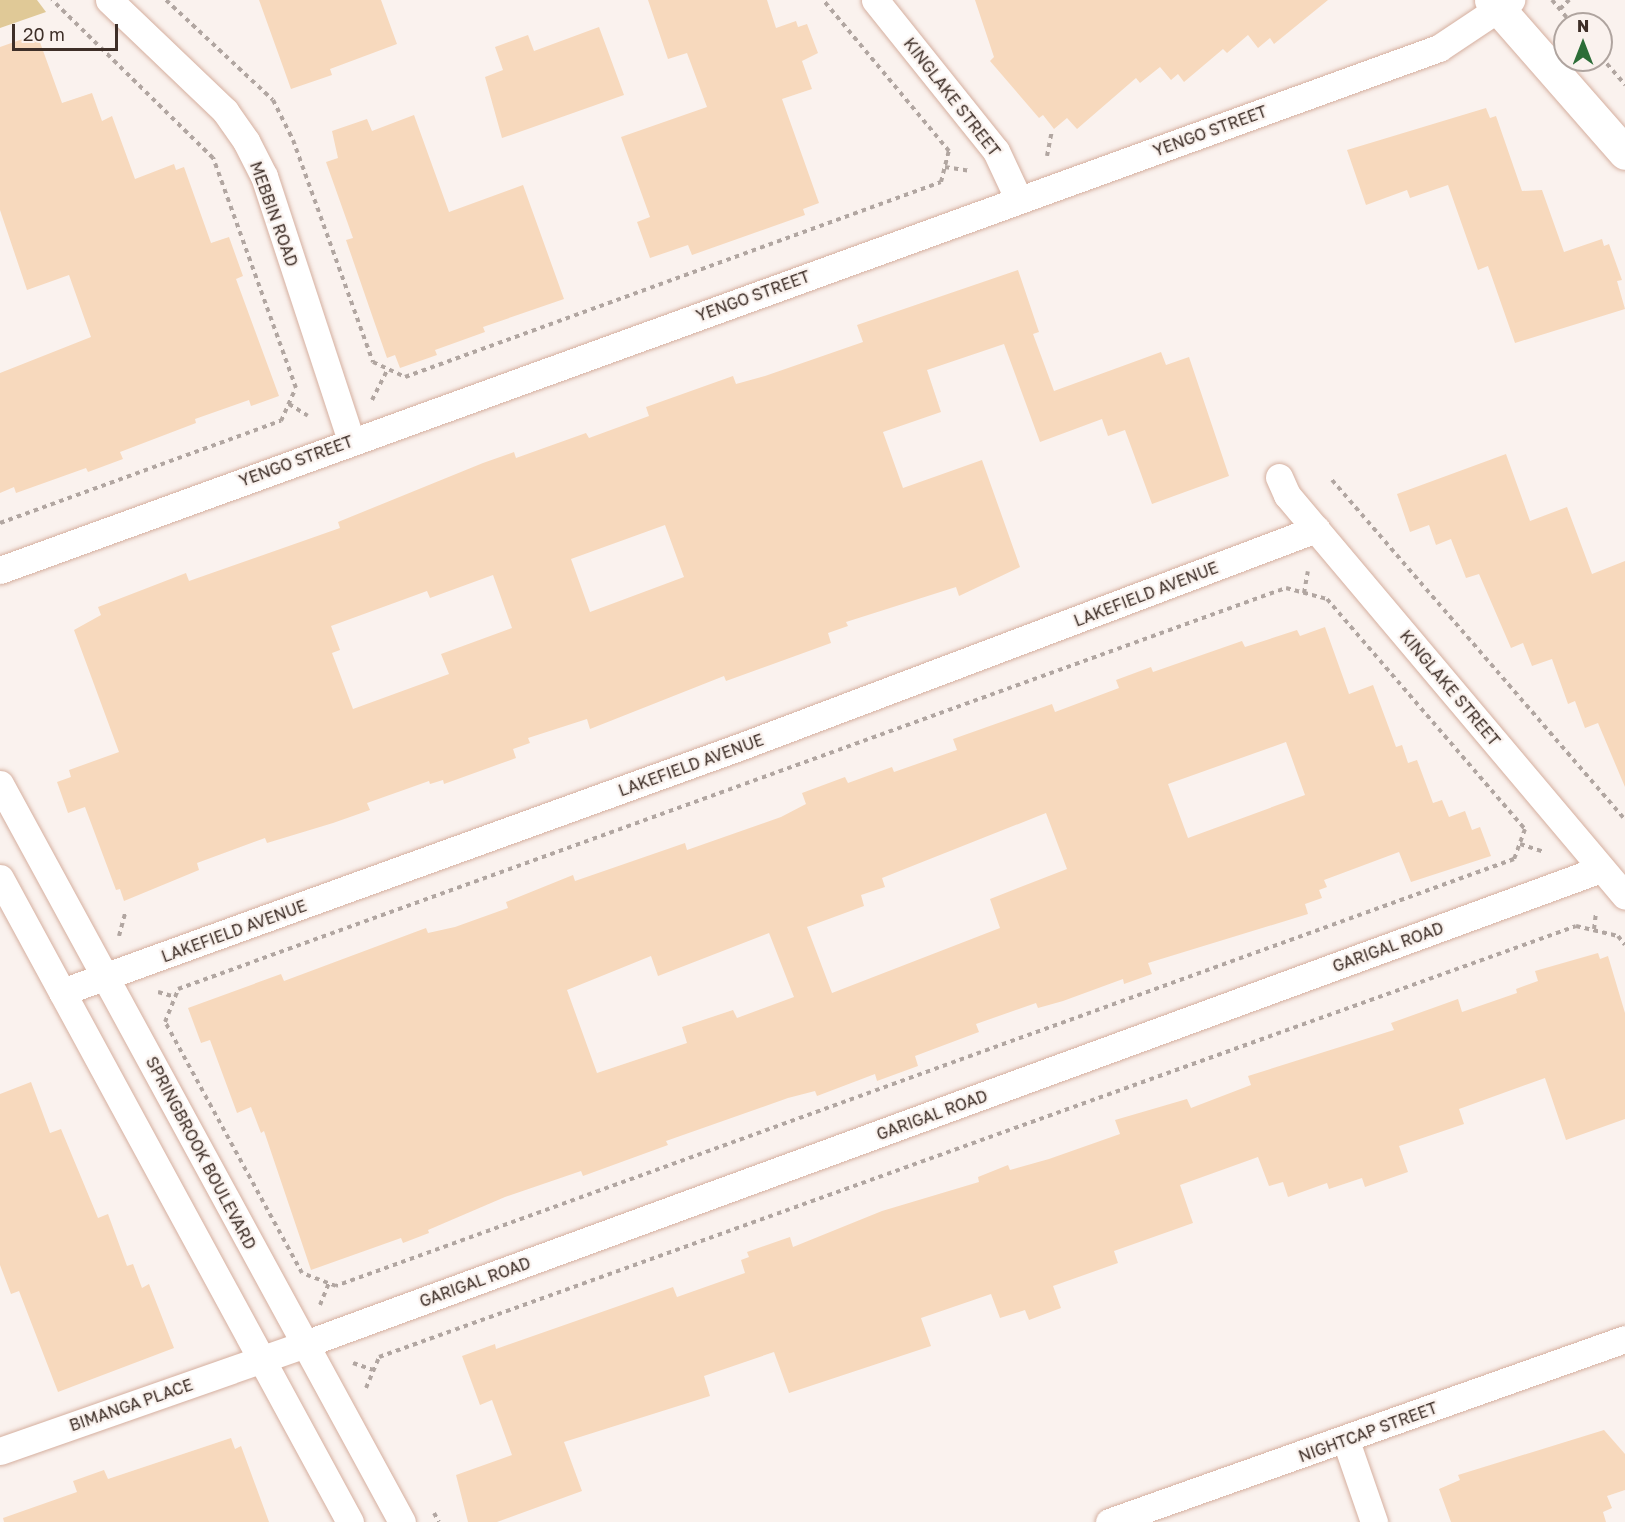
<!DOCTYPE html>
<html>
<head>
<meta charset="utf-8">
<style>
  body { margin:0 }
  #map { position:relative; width:1625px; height:1522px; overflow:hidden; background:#faf2ee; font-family:"Golos Text",sans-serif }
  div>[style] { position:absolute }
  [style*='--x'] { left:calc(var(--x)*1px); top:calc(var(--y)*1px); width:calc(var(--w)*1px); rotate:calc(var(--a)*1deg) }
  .green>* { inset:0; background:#e0c997 }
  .building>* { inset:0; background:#f7d9bd }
  .path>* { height:4px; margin-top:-2px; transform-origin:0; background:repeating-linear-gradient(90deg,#b1a6a1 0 4.5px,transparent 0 9px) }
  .roads { filter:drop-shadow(0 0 2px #d5af9f) drop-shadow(0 0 2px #d5af9f) }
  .street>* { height:27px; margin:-13.5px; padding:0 13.5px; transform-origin:13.5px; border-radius:13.5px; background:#fff }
  .secondary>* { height:33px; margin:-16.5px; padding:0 16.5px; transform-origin:16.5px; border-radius:16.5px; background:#fff }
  span { translate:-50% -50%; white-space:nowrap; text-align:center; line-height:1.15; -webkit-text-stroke:4.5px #faf2ee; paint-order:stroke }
  .street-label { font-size:16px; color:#3e2f28 }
  .north { position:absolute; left:1553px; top:12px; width:60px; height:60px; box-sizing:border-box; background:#faf2ee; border:2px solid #afa49f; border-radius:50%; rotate:0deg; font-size:16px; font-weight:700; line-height:24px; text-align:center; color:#3e2f28 }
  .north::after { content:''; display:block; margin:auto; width:21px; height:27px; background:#2c6d37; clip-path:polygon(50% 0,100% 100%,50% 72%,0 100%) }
  .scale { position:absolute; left:12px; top:24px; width:106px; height:27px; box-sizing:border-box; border:3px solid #3e2f28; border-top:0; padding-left:8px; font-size:18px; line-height:21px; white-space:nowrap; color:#3e2f28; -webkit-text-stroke:4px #faf2ee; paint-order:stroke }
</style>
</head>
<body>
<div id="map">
  <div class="green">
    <div style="clip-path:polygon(0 0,37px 0,46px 12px,0 28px)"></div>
  </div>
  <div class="building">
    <div style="clip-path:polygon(259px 0,381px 0,397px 44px,330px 69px,332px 75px,291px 89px)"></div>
    <div style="clip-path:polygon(648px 0,767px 0,776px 28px,796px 21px,798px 27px,807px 24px,818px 53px,802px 61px,812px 89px,782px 99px,819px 203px,803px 209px,805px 215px,692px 255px,688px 245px,650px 258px,637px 222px,650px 217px,621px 137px,707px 107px,687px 53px,668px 59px)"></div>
    <div style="clip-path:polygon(975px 0,1328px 0,1274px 44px,1270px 38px,1258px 48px,1248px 35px,1227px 53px,1223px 49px,1184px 82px,1178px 74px,1171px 80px,1160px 67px,1140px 83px,1136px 78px,1077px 129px,1067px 118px,1054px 129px,1043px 115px,1039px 118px,990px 61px,994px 57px)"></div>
    <div style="clip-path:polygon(599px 27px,624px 95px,502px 138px,485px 77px,503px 70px,495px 47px,528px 35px,534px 51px)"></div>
    <div style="clip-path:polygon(37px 34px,62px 103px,92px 93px,102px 121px,112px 116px,135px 179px,174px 164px,176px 170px,184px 167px,211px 243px,229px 237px,243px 276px,236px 279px,279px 396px,251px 406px,249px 400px,195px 419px,196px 423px,120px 452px,123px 459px,88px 472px,86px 468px,16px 493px,14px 487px,0 493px,0 373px,91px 337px,69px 275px,27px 290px,0 210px,0 47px)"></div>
    <div style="clip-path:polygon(1486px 108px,1490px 118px,1496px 116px,1522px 191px,1542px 190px,1564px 252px,1602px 239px,1604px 246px,1609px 244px,1622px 280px,1617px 281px,1625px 309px,1515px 343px,1488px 266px,1478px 270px,1448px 185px,1410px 198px,1407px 190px,1366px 205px,1347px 150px)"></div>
    <div style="clip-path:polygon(414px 115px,449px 212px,523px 185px,564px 299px,483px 327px,485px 332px,435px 350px,437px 355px,400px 368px,395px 355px,387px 358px,374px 321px,346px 240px,353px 238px,326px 162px,338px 158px,332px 131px,367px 119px,372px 131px)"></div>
    <div style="clip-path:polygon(evenodd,1018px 270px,1039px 332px,1033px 334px,1054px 391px,1161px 352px,1166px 365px,1189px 357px,1229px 476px,1152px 504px,1125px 430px,1108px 436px,1102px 419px,1040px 442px,1004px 344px,927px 370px,941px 412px,883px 432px,903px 488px,982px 460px,1020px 567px,959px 596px,956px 587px,846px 622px,848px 626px,828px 633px,831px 643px,726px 681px,724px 676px,590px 729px,587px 719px,528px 738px,530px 743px,513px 749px,516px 758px,444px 784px,443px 780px,430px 784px,429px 781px,367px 803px,370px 810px,333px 823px,267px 843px,265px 838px,197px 863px,199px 870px,124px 901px,120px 889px,116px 890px,85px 807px,68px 813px,57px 782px,71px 777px,69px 770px,119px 752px,74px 630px,101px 615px,98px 607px,186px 573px,189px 581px,340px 528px,338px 522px,483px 463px,514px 452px,516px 458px,586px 433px,589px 438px,649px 416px,646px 407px,733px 376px,736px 384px,765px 376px,863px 342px,857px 325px,1018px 270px,665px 525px,684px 577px,590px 612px,571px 559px,665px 525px,1018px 270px,493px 575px,512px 628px,441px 654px,449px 674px,353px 709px,332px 653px,340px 650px,331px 626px,427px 591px,430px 598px,493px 575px)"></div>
    <div style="clip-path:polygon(1506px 454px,1530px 521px,1567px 507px,1592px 574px,1625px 561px,1625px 787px,1598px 723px,1585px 728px,1575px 701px,1568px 704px,1552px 659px,1532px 666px,1523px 643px,1511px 648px,1479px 574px,1466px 578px,1451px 539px,1436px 545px,1429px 525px,1410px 532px,1397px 494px)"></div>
    <div style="clip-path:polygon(evenodd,1325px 627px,1349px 694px,1373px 685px,1396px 747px,1402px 745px,1408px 763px,1417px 760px,1433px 803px,1442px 800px,1449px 817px,1465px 811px,1472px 830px,1480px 827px,1491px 856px,1411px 882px,1399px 852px,1324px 880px,1327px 887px,1319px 890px,1322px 898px,1305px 904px,1308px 914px,1148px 963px,1152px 974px,1124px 984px,1123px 979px,1063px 1001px,1038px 1008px,1036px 1003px,976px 1024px,979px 1032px,915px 1056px,918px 1066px,877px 1081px,875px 1074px,817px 1096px,815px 1091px,788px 1098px,666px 1141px,668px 1145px,583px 1176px,581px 1171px,505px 1197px,428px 1230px,429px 1233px,403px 1243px,401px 1238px,311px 1270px,264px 1131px,261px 1133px,251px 1107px,237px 1113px,210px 1040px,201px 1043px,188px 1008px,281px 974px,284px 981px,426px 928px,428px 933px,455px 927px,508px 908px,506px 902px,573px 875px,575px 881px,685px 843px,687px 850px,781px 817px,806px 804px,802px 793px,845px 777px,848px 783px,892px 767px,894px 772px,957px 750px,953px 739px,1052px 704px,1055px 712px,1119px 688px,1116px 680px,1151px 667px,1153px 672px,1242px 641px,1245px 647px,1297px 630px,1300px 636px,1325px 627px,1286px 742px,1305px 795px,1188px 838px,1168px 784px,1286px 742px,1325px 627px,1046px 813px,1067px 869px,990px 899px,1000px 928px,832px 993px,807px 927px,864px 906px,861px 895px,885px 887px,882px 878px,1046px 813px,1325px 627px,769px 933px,794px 997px,737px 1018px,733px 1010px,682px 1027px,687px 1043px,597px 1073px,567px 990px,651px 956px,658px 976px,769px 933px)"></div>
    <div style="clip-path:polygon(1598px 953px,1600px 959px,1608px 956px,1625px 1013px,1625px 1119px,1566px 1140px,1545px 1078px,1459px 1109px,1464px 1124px,1399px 1146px,1408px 1172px,1365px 1187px,1362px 1178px,1329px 1189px,1327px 1183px,1288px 1197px,1283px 1182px,1269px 1186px,1258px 1157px,1180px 1185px,1193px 1223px,1114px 1251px,1118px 1263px,1053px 1286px,1061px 1308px,1029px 1320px,1025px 1310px,1000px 1318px,991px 1294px,921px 1318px,931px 1346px,789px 1393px,774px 1352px,704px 1376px,710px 1396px,564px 1442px,582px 1491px,497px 1522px,468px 1522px,456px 1475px,512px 1455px,492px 1400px,480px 1405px,462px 1356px,495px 1344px,496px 1349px,673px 1287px,677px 1297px,745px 1273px,741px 1260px,749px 1257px,747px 1252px,790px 1237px,793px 1247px,882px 1211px,979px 1182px,978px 1177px,1008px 1165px,1010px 1170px,1049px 1159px,1120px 1134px,1115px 1120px,1187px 1099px,1191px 1108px,1251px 1085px,1248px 1076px,1394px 1030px,1391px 1023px,1458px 999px,1462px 1012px,1517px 993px,1516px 989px,1538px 981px,1535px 971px)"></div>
    <div style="clip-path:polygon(31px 1082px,50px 1133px,61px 1129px,98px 1218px,108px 1214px,127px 1266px,133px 1264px,142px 1288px,149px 1284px,174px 1348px,58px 1392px,19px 1291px,11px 1294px,0 1265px,0 1094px)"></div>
    <div style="clip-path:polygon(1604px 1430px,1625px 1454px,1625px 1490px,1607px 1496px,1612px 1508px,1603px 1512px,1606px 1522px,1451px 1522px,1439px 1489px,1460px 1480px,1458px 1475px)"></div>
    <div style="clip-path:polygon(231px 1438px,235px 1449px,241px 1446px,269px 1522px,4px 1522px,3px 1518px,77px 1492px,73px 1481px,104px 1470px,108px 1479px)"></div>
  </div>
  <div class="path">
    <div style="--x:166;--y:0;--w:146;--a:43.1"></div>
    <div style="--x:273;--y:100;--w:45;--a:63.4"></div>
    <div style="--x:293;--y:140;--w:236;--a:70.2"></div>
    <div style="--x:373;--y:362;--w:35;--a:25"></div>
    <div style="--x:405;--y:377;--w:570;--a:-19.99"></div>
    <div style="--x:941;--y:182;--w:32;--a:-76"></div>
    <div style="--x:949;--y:151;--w:197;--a:-129.8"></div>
    <div style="--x:1552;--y:0;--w:31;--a:50"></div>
    <div style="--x:1560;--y:9;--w:13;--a:-45"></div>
    <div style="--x:1601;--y:57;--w:37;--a:49"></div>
    <div style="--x:1047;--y:156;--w:25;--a:-79"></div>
    <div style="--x:945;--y:167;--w:26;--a:9"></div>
    <div style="--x:372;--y:400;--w:35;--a:-63"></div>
    <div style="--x:289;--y:404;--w:22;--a:32"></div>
    <div style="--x:1332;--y:480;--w:449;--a:49.2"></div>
    <div style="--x:0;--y:523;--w:299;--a:-20"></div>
    <div style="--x:281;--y:421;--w:36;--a:-66"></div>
    <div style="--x:296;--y:388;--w:245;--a:-109.8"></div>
    <div style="--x:213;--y:158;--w:226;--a:-135.5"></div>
    <div style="--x:1286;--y:588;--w:42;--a:15"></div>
    <div style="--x:1327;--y:599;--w:303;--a:49.3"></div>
    <div style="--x:1525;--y:829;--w:32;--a:110"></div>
    <div style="--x:1514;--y:859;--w:1253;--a:160.08"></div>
    <div style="--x:336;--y:1286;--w:36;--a:-159"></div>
    <div style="--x:302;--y:1273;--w:286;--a:-118.6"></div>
    <div style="--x:165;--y:1022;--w:35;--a:-68"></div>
    <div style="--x:178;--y:989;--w:1178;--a:-19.9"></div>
    <div style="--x:1304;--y:593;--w:22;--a:-80"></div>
    <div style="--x:1520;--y:844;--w:26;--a:18"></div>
    <div style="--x:1594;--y:929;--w:16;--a:-83"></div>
    <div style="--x:119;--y:936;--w:23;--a:-75"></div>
    <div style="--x:158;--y:992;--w:18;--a:16"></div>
    <div style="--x:320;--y:1305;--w:24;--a:-68"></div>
    <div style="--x:353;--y:1363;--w:21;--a:19"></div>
    <div style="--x:366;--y:1388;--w:34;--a:-67"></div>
    <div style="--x:379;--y:1357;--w:1272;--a:-19.8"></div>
    <div style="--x:1576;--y:926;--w:43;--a:13.4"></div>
    <div style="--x:1618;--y:936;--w:11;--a:52"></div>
    <div style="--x:434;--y:1513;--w:10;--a:61"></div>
  </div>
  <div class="roads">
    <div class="street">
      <div style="--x:109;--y:0;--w:161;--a:43.7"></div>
      <div style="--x:225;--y:111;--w:37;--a:55"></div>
      <div style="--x:246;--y:141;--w:39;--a:63"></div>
      <div style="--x:264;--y:176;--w:279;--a:71.8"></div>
      <div style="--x:875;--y:0;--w:193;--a:51.3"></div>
      <div style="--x:996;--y:151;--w:54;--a:64.9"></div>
      <div style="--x:1279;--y:477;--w:20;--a:66"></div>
      <div style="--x:1287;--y:495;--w:524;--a:49.87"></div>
      <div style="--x:0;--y:570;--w:1531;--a:-19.94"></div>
      <div style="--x:1439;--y:48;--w:87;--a:-33.7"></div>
      <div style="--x:0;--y:784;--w:840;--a:61.42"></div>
      <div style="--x:0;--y:878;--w:733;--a:61.48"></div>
      <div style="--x:62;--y:992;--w:723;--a:-19.89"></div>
      <div style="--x:742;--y:746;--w:614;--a:-20.71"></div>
      <div style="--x:1346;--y:1441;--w:86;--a:70.9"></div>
      <div style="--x:0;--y:1451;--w:323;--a:-19.3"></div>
      <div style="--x:305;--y:1344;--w:1380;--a:-20.13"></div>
      <div style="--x:1109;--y:1522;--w:547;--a:-19.53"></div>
    </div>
    <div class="secondary">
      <div style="--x:1491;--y:0;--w:203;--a:48.8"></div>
    </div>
  </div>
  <div class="street-label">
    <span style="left:952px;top:97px;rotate:52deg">KINGLAKE STREET</span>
    <span style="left:1210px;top:131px;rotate:-20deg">YENGO STREET</span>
    <span style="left:274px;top:214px;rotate:70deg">MEBBIN ROAD</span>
    <span style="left:753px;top:296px;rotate:-20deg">YENGO STREET</span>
    <span style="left:296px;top:461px;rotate:-20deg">YENGO STREET</span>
    <span style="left:1146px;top:594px;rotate:-21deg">LAKEFIELD AVENUE</span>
    <span style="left:1450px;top:688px;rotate:50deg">KINGLAKE STREET</span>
    <span style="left:691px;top:765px;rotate:-20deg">LAKEFIELD AVENUE</span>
    <span style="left:234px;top:931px;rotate:-20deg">LAKEFIELD AVENUE</span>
    <span style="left:1388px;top:947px;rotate:-20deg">GARIGAL ROAD</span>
    <span style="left:932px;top:1115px;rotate:-20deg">GARIGAL ROAD</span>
    <span style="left:201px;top:1153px;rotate:62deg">SPRINGBROOK BOULEVARD</span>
    <span style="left:475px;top:1282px;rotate:-20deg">GARIGAL ROAD</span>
    <span style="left:131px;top:1405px;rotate:-19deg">BIMANGA PLACE</span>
    <span style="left:1368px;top:1432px;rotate:-20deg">NIGHTCAP STREET</span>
  </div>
  <div class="north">N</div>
  <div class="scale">20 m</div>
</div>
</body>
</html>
